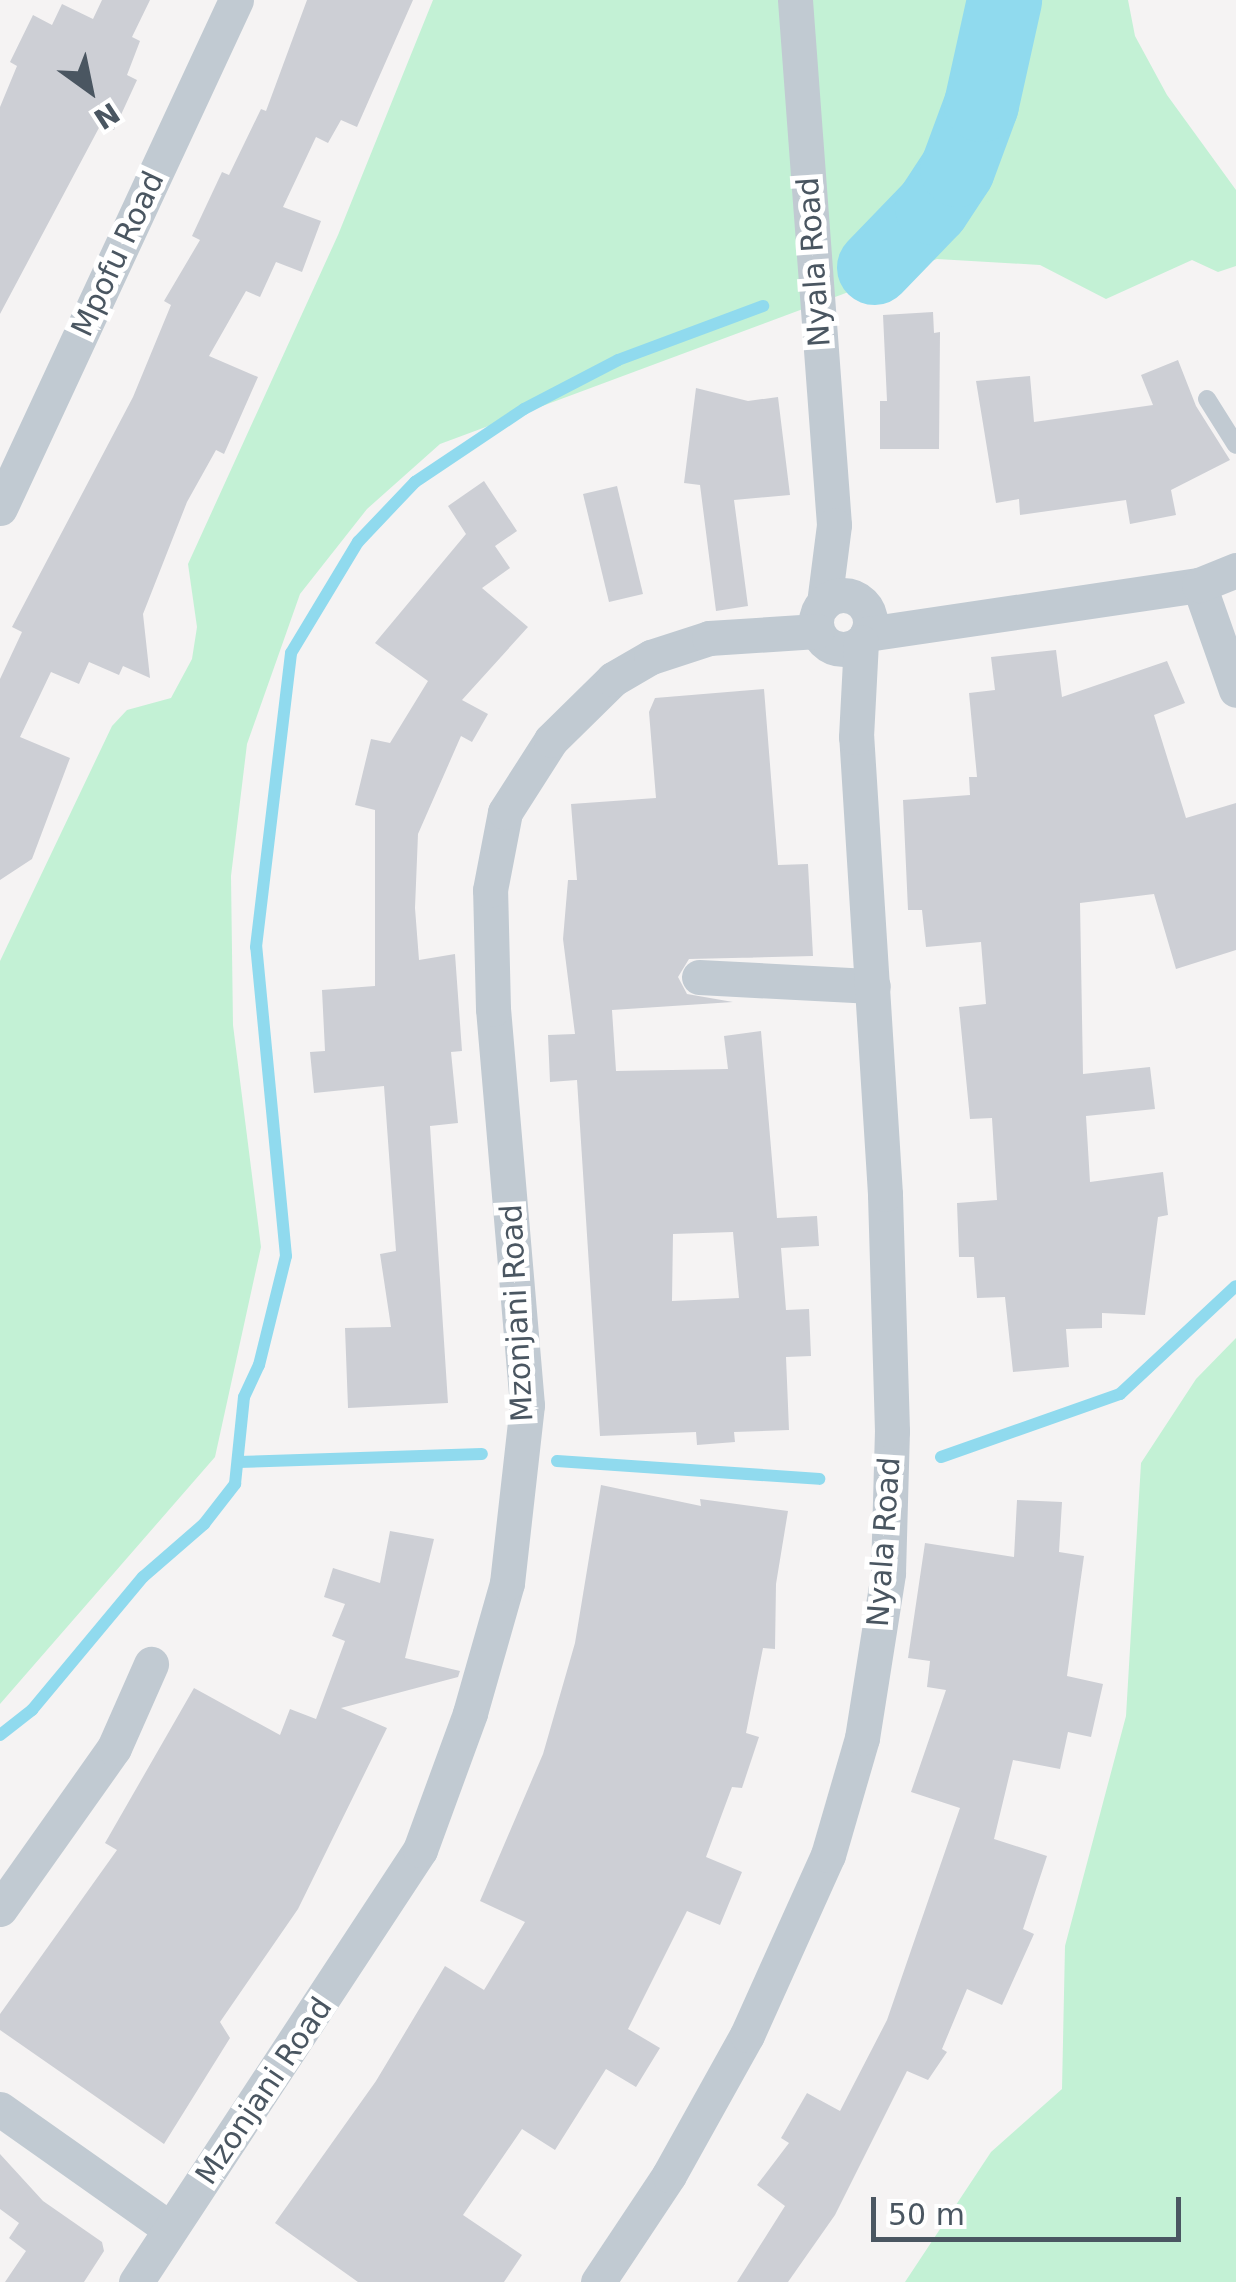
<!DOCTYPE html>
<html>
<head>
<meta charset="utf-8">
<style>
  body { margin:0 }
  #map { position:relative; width:1236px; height:2282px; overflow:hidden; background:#f5f3f3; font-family:"DejaVu Sans",sans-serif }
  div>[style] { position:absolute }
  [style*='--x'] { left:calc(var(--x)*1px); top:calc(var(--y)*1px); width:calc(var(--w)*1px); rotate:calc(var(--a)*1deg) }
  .green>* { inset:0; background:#c3f1d5 }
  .stream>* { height:12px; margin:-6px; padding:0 6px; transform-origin:6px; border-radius:6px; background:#90daee }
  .river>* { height:75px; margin:-37.5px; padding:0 37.5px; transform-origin:37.5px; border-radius:37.5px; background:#90daee }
  .building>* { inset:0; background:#cdcfd5 }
  .service>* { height:18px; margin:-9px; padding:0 9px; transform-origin:9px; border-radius:9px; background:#c1cad2 }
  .minor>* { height:35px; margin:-17.5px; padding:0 17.5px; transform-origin:17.5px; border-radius:17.5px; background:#c1cad2 }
  .minor>.ring { margin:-17.5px; padding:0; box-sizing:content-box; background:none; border:35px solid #c1cad2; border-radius:50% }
  span { translate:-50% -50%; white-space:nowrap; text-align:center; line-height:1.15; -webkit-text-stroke:10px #fff; paint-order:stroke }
  .street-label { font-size:30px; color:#4a5661 }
  .north { position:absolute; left:40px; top:40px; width:100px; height:100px; -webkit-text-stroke:8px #fff; paint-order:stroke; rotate:147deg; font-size:28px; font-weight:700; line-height:40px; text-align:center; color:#4a5661 }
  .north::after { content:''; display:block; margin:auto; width:35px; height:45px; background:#4a5661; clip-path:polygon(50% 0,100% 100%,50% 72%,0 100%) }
  .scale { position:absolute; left:871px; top:2197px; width:310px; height:45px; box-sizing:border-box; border:5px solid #4a5661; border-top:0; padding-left:12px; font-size:30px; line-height:35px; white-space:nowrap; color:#4a5661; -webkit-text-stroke:8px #fff; paint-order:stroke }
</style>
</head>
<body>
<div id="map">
  <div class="green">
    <div style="clip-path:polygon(433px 0,1128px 0,1135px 36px,1167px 95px,1236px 190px,1236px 266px,1218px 272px,1192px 260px,1106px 299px,1040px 265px,937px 259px,440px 444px,367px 509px,300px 594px,247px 744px,231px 876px,233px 1025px,261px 1247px,215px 1457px,0 1704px,0 961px,112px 726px,127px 710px,171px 698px,192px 659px,197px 627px,188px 564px,338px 235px)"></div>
    <div style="clip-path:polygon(1236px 1338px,1236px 2282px,905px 2282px,991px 2152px,1062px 2089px,1065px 1946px,1126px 1716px,1141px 1463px,1196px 1379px)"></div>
  </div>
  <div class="stream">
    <div style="--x:941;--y:1457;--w:190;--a:-19.4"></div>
    <div style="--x:1120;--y:1394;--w:158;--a:-43"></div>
    <div style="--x:557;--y:1461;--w:263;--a:3.9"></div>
    <div style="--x:238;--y:1462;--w:244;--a:-1.9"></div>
    <div style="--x:0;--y:1735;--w:41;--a:-38"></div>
    <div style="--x:32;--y:1710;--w:173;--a:-50.2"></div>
    <div style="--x:143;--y:1577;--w:81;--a:-41"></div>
    <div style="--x:204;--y:1524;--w:51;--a:-52.2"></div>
    <div style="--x:235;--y:1484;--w:87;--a:-84.1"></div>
    <div style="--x:244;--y:1397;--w:35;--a:-65"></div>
    <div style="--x:259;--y:1365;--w:112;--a:-76.1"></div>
    <div style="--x:286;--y:1256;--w:310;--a:-95.5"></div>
    <div style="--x:256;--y:947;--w:296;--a:-83.2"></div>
    <div style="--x:291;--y:653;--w:130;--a:-58.9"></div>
    <div style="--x:358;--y:542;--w:83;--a:-46.5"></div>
    <div style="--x:415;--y:482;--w:131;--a:-33.8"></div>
    <div style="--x:524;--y:409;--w:106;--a:-27.5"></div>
    <div style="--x:618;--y:360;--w:155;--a:-20.4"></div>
  </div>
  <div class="river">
    <div style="--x:874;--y:267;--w:83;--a:-46"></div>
    <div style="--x:932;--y:207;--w:45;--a:-56.7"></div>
    <div style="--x:957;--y:169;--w:69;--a:-69.7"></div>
    <div style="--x:981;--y:104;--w:107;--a:-77.5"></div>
  </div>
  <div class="building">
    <div style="clip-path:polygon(102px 0,150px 0,132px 37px,140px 41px,127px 75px,137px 80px,114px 130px,101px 124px,0 314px,0 107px,17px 66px,10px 62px,33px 15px,52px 25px,62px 4px,93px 19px)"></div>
    <div style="clip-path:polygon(307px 0,413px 0,357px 127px,341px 120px,328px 143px,316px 137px,283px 207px,321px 221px,302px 272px,276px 262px,260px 297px,246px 291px,209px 356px,258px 377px,224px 454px,216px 450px,187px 502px,143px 614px,150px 678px,123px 666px,119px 675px,89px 662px,79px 684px,51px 672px,20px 737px,70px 758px,32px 859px,0 880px,0 679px,22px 632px,12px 627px,133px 397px,171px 305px,164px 301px,200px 240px,192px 236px,222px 172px,229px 175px,261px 109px,266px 111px)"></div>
    <div style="clip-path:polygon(933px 312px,934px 333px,940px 332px,939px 449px,880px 449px,880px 401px,887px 401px,883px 315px)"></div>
    <div style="clip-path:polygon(1178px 360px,1196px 406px,1230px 460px,1171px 490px,1176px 515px,1130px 524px,1126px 500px,1020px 515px,1019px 499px,996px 503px,976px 381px,1030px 376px,1034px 422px,1153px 405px,1141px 375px)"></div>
    <div style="clip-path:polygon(696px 388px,748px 401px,778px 397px,790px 495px,734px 500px,748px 606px,716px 611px,700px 485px,684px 483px)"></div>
    <div style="clip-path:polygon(484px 481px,517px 531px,495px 546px,510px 568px,482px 588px,528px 627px,462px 700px,488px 714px,472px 742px,461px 736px,418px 834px,415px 908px,419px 960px,455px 954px,462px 1051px,451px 1052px,458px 1123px,430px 1126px,448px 1403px,348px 1408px,345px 1328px,391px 1327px,380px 1254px,396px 1251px,384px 1086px,314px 1093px,310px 1052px,325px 1051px,322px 990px,375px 986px,375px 810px,355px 805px,371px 739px,390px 743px,428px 681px,375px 643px,466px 534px,448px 506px)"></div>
    <div style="clip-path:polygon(617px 486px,643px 594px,609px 602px,583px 494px)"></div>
    <div style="clip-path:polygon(1056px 650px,1062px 697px,1167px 661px,1185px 703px,1154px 715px,1186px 818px,1236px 803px,1236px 950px,1176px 969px,1154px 894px,1080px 903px,1083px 1074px,1150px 1067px,1155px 1109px,1086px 1116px,1090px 1182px,1163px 1172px,1168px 1215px,1158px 1217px,1145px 1315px,1102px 1313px,1102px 1328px,1066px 1329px,1069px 1367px,1013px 1372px,1005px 1297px,977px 1298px,974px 1257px,959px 1257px,957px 1203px,997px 1200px,992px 1118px,970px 1119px,959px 1007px,986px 1004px,981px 942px,926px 947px,922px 910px,908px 910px,903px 800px,970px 795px,969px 777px,977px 777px,969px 693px,995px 690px,991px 657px)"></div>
    <div style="clip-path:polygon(evenodd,764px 689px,778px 865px,808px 864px,813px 956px,689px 959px,678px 977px,687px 994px,733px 1002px,612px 1010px,616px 1071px,728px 1069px,724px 1036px,761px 1031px,777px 1218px,817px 1216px,819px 1246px,781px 1248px,786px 1310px,809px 1309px,811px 1356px,786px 1357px,789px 1430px,734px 1432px,735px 1442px,697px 1445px,696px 1432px,600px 1436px,577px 1080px,550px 1082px,548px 1035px,575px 1034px,563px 939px,568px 880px,577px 880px,571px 804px,656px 798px,649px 712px,655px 698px,764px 689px,733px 1232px,739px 1298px,672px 1301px,673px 1234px,733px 1232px)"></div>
    <div style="clip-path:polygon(601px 1485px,701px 1506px,700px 1499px,788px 1511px,776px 1584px,775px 1649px,763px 1648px,746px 1733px,759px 1737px,742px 1788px,732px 1787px,706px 1857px,742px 1872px,720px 1925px,687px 1911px,628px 2029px,660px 2048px,636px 2087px,606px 2069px,555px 2150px,522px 2129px,463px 2215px,522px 2255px,504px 2282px,358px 2282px,275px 2223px,376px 2081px,445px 1966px,484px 1990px,525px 1922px,480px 1901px,543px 1754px,575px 1643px)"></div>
    <div style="clip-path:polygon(1017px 1500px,1062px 1502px,1059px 1552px,1084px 1556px,1067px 1676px,1103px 1684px,1091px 1737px,1068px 1732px,1060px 1769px,1013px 1760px,994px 1839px,1047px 1856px,1023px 1929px,1034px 1934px,1002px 2005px,967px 1989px,942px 2049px,947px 2052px,928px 2080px,907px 2071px,835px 2215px,788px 2282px,737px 2282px,785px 2206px,757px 2185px,789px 2143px,781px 2138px,807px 2093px,840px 2111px,887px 2020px,960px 1808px,911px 1792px,946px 1690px,927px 1687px,930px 1661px,908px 1658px,925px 1543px,1014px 1557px)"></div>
    <div style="clip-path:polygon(390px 1531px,434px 1539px,405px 1658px,460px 1671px,458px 1677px,341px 1708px,387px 1728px,298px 1909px,220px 2022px,230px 2038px,164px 2144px,0 2030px,0 2014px,117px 1850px,105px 1843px,194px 1688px,280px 1735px,290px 1709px,316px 1719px,345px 1641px,332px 1636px,345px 1604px,324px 1597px,333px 1568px,380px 1583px)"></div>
    <div style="clip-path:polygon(0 2154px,43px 2201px,102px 2242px,104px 2251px,84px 2282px,5px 2282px,26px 2251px,9px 2238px,19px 2223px,0 2209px)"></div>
  </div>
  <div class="service">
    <div style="--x:1207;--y:399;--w:54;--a:57.8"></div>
  </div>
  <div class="minor">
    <div style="--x:795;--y:0;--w:526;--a:85.75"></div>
    <div style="--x:834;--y:525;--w:79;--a:97.3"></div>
    <div style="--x:0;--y:508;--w:560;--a:-65.08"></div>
    <div style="--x:1199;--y:585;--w:111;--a:70.6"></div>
    <div class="ring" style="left:816px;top:595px;width:19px;height:19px"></div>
    <div style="--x:867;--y:634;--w:336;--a:-8.4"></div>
    <div style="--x:1199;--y:585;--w:40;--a:-22"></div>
    <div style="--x:699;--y:977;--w:174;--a:3"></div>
    <div style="--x:0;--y:1909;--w:197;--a:-54.7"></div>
    <div style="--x:114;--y:1748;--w:92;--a:-66.2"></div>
    <div style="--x:0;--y:2109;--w:208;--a:35.2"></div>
    <div style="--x:136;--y:2282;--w:517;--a:-56.68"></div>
    <div style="--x:420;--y:1850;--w:146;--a:-69.9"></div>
    <div style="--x:470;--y:1713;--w:135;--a:-74.1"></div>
    <div style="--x:507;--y:1583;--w:179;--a:-83.6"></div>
    <div style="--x:527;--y:1405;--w:397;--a:-94.9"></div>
    <div style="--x:493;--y:1009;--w:119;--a:-91.4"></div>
    <div style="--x:490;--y:890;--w:79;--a:-79.1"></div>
    <div style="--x:505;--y:812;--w:85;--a:-57.4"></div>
    <div style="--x:551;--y:740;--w:87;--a:-44.5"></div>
    <div style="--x:613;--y:679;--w:44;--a:-30.1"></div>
    <div style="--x:651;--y:657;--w:61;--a:-18.1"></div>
    <div style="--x:709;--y:638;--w:108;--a:-3.7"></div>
    <div style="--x:598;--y:2282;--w:128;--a:-56.4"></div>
    <div style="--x:669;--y:2175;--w:160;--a:-60.9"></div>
    <div style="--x:747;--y:2035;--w:197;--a:-65.8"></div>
    <div style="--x:828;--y:1855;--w:122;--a:-73.8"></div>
    <div style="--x:862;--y:1738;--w:167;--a:-81"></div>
    <div style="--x:888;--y:1573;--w:142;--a:-88.4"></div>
    <div style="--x:892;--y:1431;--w:237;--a:-91.7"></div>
    <div style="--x:885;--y:1194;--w:458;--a:-93.6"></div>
    <div style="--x:856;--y:737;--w:95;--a:-87"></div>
  </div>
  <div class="street-label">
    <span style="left:118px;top:254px;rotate:-65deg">Mpofu Road</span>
    <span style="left:814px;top:262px;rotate:-94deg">Nyala Road</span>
    <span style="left:517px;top:1313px;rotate:-93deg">Mzonjani Road</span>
    <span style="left:884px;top:1542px;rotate:-86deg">Nyala Road</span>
    <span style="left:264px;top:2091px;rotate:-56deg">Mzonjani Road</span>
  </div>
  <div class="north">N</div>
  <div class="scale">50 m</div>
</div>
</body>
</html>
